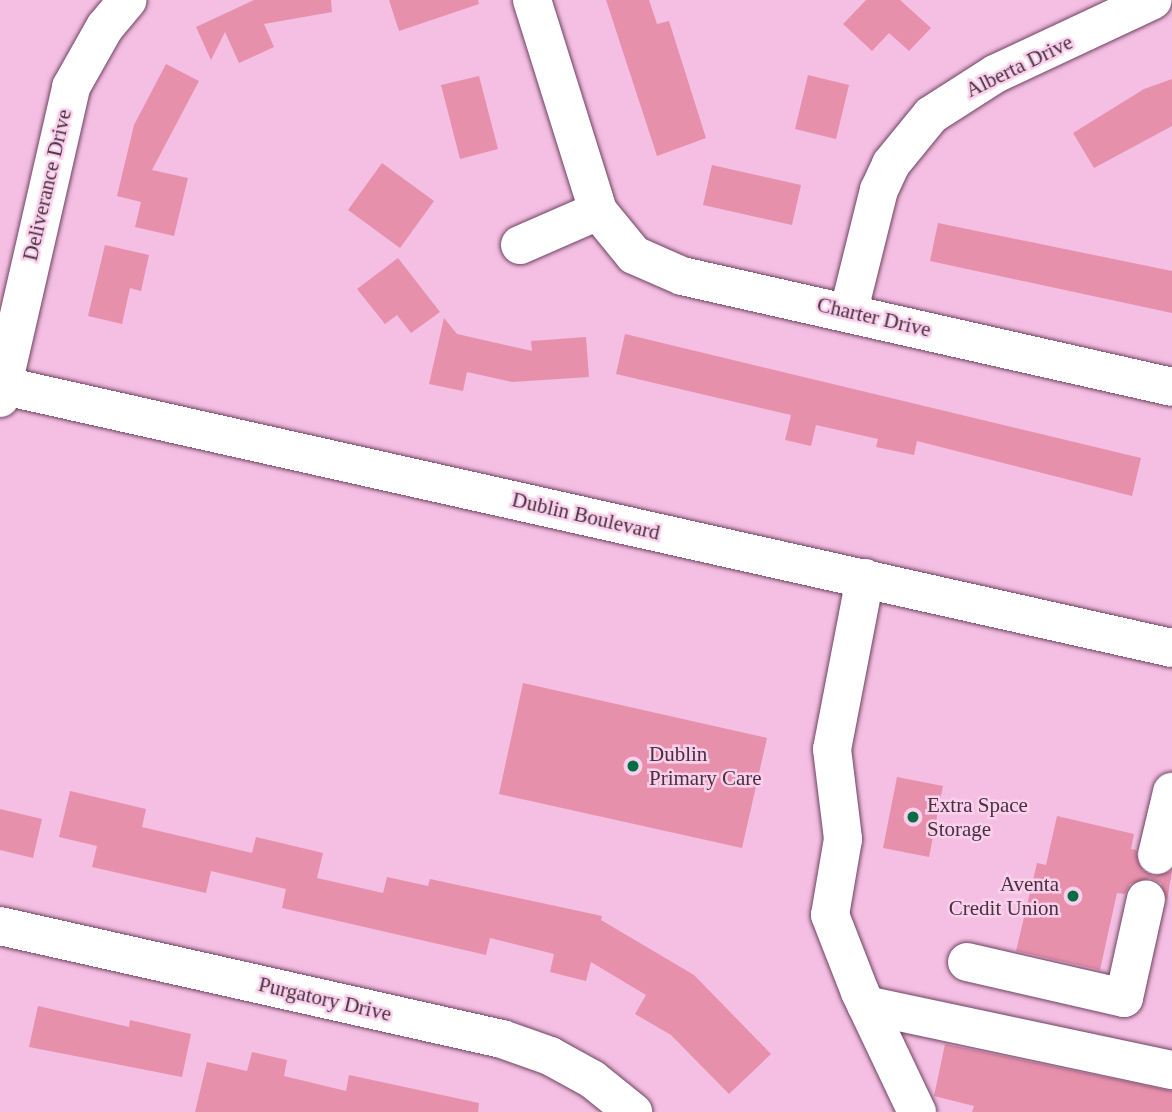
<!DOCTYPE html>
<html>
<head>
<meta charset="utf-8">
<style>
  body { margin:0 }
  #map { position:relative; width:1172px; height:1112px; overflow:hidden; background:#f4bfe2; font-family:"Times New Roman",serif }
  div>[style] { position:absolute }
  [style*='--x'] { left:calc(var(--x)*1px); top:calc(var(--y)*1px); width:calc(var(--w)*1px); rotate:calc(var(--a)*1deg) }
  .building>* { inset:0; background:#e790ac }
  .roads { filter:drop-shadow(0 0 2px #6f4361) drop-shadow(0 0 2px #6f4361) }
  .minor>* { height:38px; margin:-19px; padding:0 19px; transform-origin:19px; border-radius:19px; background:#fff }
  .major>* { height:38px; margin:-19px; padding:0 19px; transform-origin:19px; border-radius:19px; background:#fff }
  .dots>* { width:19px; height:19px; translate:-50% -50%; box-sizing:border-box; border:4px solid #fbd0ec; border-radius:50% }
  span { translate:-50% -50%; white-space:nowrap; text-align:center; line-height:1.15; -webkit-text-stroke:5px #fbd0ec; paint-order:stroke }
  .street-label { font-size:21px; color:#46313f }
  .poi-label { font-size:21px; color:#46313f }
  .left { translate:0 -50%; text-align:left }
  .right { translate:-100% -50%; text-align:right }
</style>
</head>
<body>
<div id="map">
  <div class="building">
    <div style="clip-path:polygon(254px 0,331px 0,332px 12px,264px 24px,274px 47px,239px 63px,225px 32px,211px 60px,196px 27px)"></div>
    <div style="clip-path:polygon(389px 0,478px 0,479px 4px,399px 31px)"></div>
    <div style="clip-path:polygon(606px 0,649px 0,657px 24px,669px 21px,706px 138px,657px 156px)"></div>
    <div style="clip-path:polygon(866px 0,900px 0,931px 28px,909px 51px,889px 33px,872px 51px,843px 24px)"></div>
    <div style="clip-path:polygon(166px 64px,199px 81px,152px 170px,188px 178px,174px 236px,135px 227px,141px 202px,117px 196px,134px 125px)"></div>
    <div style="clip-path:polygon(808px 75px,849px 85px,836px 139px,795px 129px)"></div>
    <div style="clip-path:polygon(479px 76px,498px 149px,460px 159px,441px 85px)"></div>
    <div style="clip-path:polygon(1172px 79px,1172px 126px,1094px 168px,1073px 133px,1144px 89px)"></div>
    <div style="clip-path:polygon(382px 163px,434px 201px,400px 248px,348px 210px)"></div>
    <div style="clip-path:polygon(712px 165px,801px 185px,792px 225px,703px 205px)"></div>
    <div style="clip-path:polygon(938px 223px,1172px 271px,1172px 313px,930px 261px)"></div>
    <div style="clip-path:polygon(105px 245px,149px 255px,141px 291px,130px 288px,122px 324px,88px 316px)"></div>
    <div style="clip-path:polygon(398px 258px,440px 312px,411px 333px,397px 315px,385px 324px,357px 289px)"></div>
    <div style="clip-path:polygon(444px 318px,457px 334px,532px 351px,531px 341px,586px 337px,589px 377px,512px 382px,467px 372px,463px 391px,429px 384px)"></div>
    <div style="clip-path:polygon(625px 334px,1141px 458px,1132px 496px,917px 441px,914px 455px,876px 447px,878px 439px,816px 425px,811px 446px,785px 440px,791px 415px,616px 374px)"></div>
    <div style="clip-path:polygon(523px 683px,767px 738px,742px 848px,499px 794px)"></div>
    <div style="clip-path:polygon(897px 777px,943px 786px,929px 857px,883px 848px)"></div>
    <div style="clip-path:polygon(70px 791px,146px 809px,142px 827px,252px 853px,256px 837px,323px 853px,317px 878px,383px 893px,387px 877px,428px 886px,430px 879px,602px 916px,601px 920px,694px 975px,771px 1054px,729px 1094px,671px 1035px,635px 1014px,646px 995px,591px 962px,586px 981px,550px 972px,554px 954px,490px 938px,486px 955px,282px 908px,286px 889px,211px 871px,206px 893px,92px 867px,97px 846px,59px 837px)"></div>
    <div style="clip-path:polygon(0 809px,42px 819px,33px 858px,0 850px)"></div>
    <div style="clip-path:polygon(1057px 816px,1134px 834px,1131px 849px,1136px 850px,1142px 870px,1153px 876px,1172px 871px,1167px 901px,1161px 883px,1150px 878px,1130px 884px,1125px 894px,1117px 893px,1100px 970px,1016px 951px,1037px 863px,1046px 865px)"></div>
    <div style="clip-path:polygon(38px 1006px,129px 1027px,130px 1020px,191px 1034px,182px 1077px,29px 1047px)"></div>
    <div style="clip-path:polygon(945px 1044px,1172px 1091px,1172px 1112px,972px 1112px,974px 1106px,934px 1096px)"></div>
    <div style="clip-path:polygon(252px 1052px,287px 1060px,284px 1076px,346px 1091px,349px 1075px,479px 1103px,478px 1112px,195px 1112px,207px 1062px,247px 1071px)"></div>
  </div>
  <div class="roads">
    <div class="minor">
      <div style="--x:532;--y:0;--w:221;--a:72.6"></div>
      <div style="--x:598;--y:211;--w:57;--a:50.7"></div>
      <div style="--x:634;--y:255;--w:52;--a:23.6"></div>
      <div style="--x:682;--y:276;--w:502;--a:12.76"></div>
      <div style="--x:520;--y:245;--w:85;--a:-23.6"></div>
      <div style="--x:849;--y:310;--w:124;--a:-76"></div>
      <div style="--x:879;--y:190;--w:29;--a:-65"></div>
      <div style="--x:891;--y:164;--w:63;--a:-50.8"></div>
      <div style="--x:931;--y:115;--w:76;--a:-32.6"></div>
      <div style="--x:995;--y:74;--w:174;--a:-25.1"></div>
      <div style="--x:0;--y:398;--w:319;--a:-77.1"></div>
      <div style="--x:71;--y:87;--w:69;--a:-60.5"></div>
      <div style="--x:105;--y:27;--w:35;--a:-50"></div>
      <div style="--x:865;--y:578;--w:174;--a:100.9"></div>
      <div style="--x:832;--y:749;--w:91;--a:83"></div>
      <div style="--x:843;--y:839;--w:77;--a:99.7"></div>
      <div style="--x:830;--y:915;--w:83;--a:68.7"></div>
      <div style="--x:860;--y:992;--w:133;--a:64.6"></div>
      <div style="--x:1157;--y:855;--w:65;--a:-76.6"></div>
      <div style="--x:0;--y:926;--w:515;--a:12.69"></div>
      <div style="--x:502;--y:1039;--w:51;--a:19.5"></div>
      <div style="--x:550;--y:1056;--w:48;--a:28.7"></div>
      <div style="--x:592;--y:1079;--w:53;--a:38.8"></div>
      <div style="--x:967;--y:962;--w:161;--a:12.9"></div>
      <div style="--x:1124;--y:998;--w:101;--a:-77.5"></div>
      <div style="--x:866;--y:1005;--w:313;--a:12"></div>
    </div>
    <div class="major">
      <div style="--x:0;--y:385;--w:1201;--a:12.65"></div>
    </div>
  </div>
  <div class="dots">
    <div style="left:633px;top:766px;background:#006d44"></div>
    <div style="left:913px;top:817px;background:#006d44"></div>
    <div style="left:1073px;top:896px;background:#006d44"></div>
  </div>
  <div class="street-label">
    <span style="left:1019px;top:66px;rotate:-26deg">Alberta Drive</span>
    <span style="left:47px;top:185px;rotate:-77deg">Deliverance Drive</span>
    <span style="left:874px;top:317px;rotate:13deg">Charter Drive</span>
    <span style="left:586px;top:516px;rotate:13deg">Dublin Boulevard</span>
    <span style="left:325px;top:999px;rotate:13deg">Purgatory Drive</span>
  </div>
  <div class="poi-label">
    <span class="left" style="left:649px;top:766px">Dublin<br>Primary Care</span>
    <span class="left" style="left:927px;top:817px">Extra Space<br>Storage</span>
    <span class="right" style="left:1059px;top:896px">Aventa<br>Credit Union</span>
  </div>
</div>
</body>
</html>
